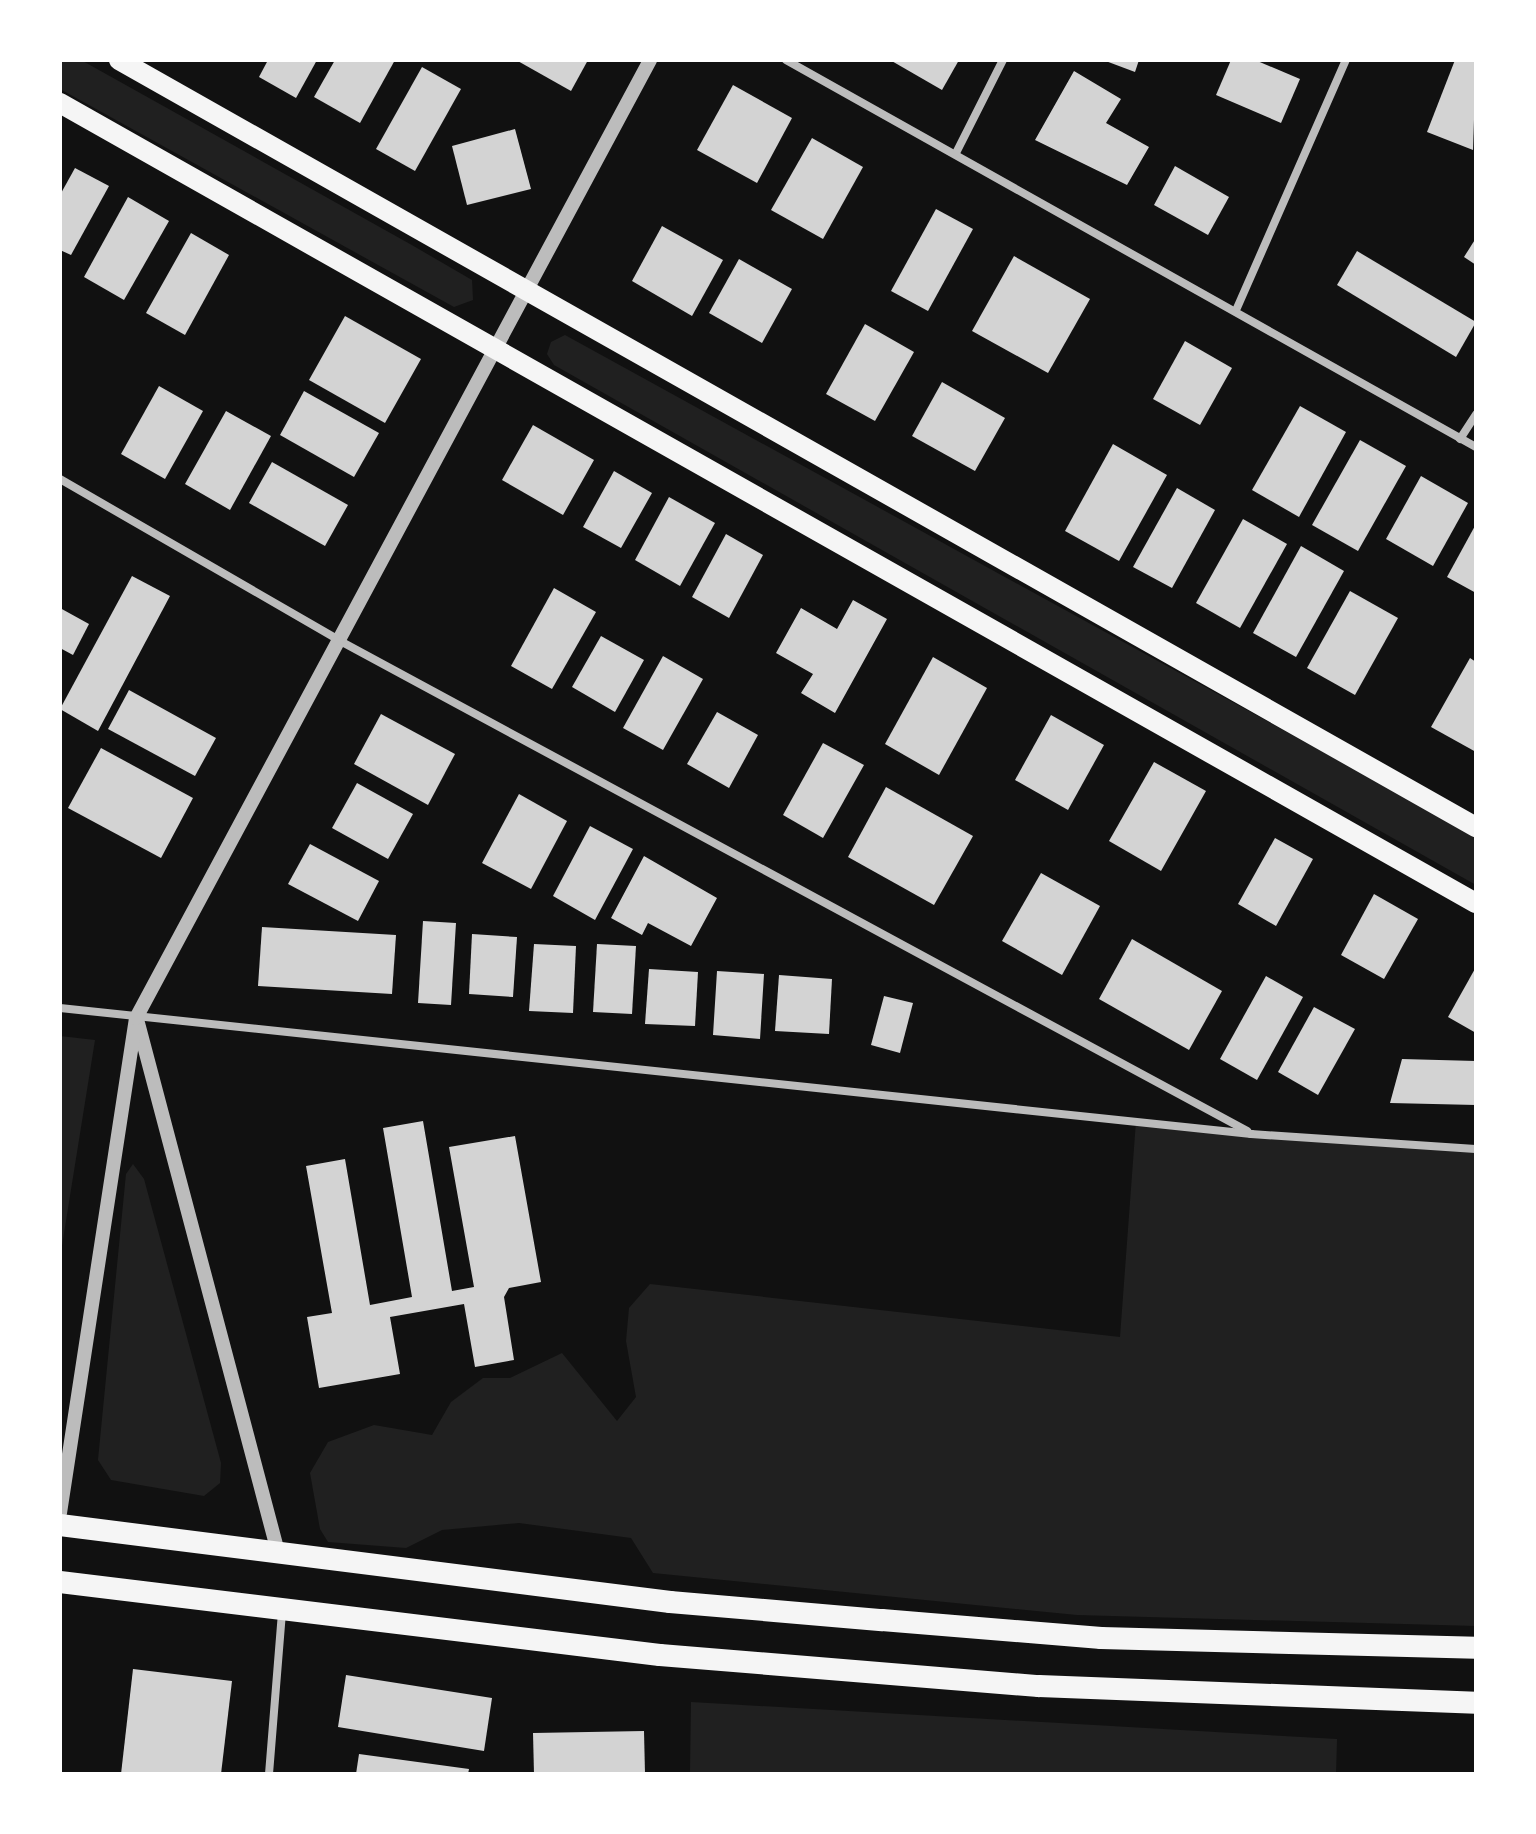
<!DOCTYPE html>
<html>
<head>
<meta charset="utf-8">
<style>
  body { margin:0 }
  #map { position:relative; width:1536px; height:1834px; overflow:hidden; background:#111; font-family:"Playfair Display",serif }
  div>[style] { position:absolute }
  [style*='--x'] { left:calc(var(--x)*1px); top:calc(var(--y)*1px); width:calc(var(--w)*1px); rotate:calc(var(--a)*1deg) }
  .green>* { inset:0; background:#202020 }
  .building>* { inset:0; background:#d3d3d3 }
  .minor>* { height:8px; margin:-4px; padding:0 4px; transform-origin:4px; border-radius:4px; background:#bcbcbc }
  .tertiary>* { height:14px; margin:-7px; padding:0 7px; transform-origin:7px; border-radius:7px; background:#bcbcbc }
  .primary>* { height:20px; margin:-10px; padding:0 10px; transform-origin:10px; border-radius:10px; background:#f5f5f5 }
  .trunk>* { height:22px; margin:-11px; padding:0 11px; transform-origin:11px; border-radius:11px; background:#f5f5f5 }
  span { translate:-50% -50%; white-space:nowrap; text-align:center; line-height:1.15; -webkit-text-stroke:7px #fff; paint-order:stroke }
  .frame { position:absolute; inset:0; border:62px solid #fff; pointer-events:none }
</style>
</head>
<body>
<div id="map">
  <div class="green">
    <div style="clip-path:polygon(60px 60px,81px 60px,410px 244px,472px 280px,473px 300px,454px 307px,60px 89px)"></div>
    <div style="clip-path:polygon(565px 335px,1476px 836px,1476px 885px,554px 365px,547px 354px,551px 342px)"></div>
    <div style="clip-path:polygon(60px 1036px,95px 1040px,60px 1258px)"></div>
    <div style="clip-path:polygon(1136px 1121px,1476px 1149px,1476px 1626px,1077px 1615px,653px 1573px,631px 1538px,519px 1523px,442px 1530px,406px 1548px,328px 1542px,320px 1529px,310px 1473px,328px 1442px,374px 1425px,432px 1435px,451px 1402px,483px 1378px,510px 1378px,562px 1353px,617px 1421px,636px 1397px,626px 1341px,629px 1308px,650px 1284px,1120px 1337px)"></div>
    <div style="clip-path:polygon(133px 1164px,144px 1179px,221px 1463px,220px 1483px,204px 1496px,111px 1480px,98px 1460px,126px 1174px)"></div>
    <div style="clip-path:polygon(691px 1702px,1337px 1739px,1336px 1774px,690px 1774px)"></div>
  </div>
  <div class="building">
    <div style="clip-path:polygon(268px 60px,317px 60px,296px 98px,259px 77px)"></div>
    <div style="clip-path:polygon(335px 60px,395px 60px,360px 123px,314px 97px)"></div>
    <div style="clip-path:polygon(516px 60px,588px 60px,571px 91px)"></div>
    <div style="clip-path:polygon(890px 60px,959px 60px,942px 90px)"></div>
    <div style="clip-path:polygon(1103px 60px,1139px 60px,1135px 72px)"></div>
    <div style="clip-path:polygon(1231px 60px,1255px 60px,1300px 79px,1281px 123px,1216px 95px)"></div>
    <div style="clip-path:polygon(1455px 60px,1476px 60px,1473px 150px,1427px 132px)"></div>
    <div style="clip-path:polygon(422px 67px,461px 89px,415px 171px,376px 149px)"></div>
    <div style="clip-path:polygon(1074px 71px,1121px 99px,1106px 123px,1149px 147px,1127px 185px,1035px 140px)"></div>
    <div style="clip-path:polygon(733px 85px,792px 118px,757px 183px,697px 150px)"></div>
    <div style="clip-path:polygon(515px 129px,531px 189px,467px 205px,452px 146px)"></div>
    <div style="clip-path:polygon(812px 138px,863px 167px,823px 239px,771px 210px)"></div>
    <div style="clip-path:polygon(1175px 166px,1229px 197px,1208px 235px,1154px 205px)"></div>
    <div style="clip-path:polygon(75px 168px,109px 186px,71px 255px,60px 250px,60px 195px)"></div>
    <div style="clip-path:polygon(128px 197px,169px 221px,124px 300px,84px 277px)"></div>
    <div style="clip-path:polygon(936px 209px,973px 229px,928px 311px,891px 291px)"></div>
    <div style="clip-path:polygon(662px 226px,723px 260px,692px 316px,632px 281px)"></div>
    <div style="clip-path:polygon(191px 233px,229px 255px,185px 335px,146px 313px)"></div>
    <div style="clip-path:polygon(1476px 238px,1476px 265px,1464px 257px)"></div>
    <div style="clip-path:polygon(1357px 251px,1476px 322px,1456px 357px,1337px 285px)"></div>
    <div style="clip-path:polygon(1014px 256px,1090px 299px,1048px 373px,972px 331px)"></div>
    <div style="clip-path:polygon(739px 259px,792px 289px,762px 343px,709px 313px)"></div>
    <div style="clip-path:polygon(345px 316px,421px 359px,385px 423px,309px 380px)"></div>
    <div style="clip-path:polygon(865px 324px,914px 352px,875px 421px,826px 394px)"></div>
    <div style="clip-path:polygon(1185px 341px,1232px 368px,1200px 425px,1153px 399px)"></div>
    <div style="clip-path:polygon(942px 382px,1005px 418px,975px 471px,912px 436px)"></div>
    <div style="clip-path:polygon(159px 386px,203px 411px,165px 479px,121px 454px)"></div>
    <div style="clip-path:polygon(304px 391px,379px 433px,354px 477px,280px 435px)"></div>
    <div style="clip-path:polygon(1300px 406px,1346px 432px,1299px 517px,1252px 490px)"></div>
    <div style="clip-path:polygon(226px 411px,271px 436px,230px 510px,185px 484px)"></div>
    <div style="clip-path:polygon(533px 425px,594px 460px,563px 515px,502px 480px)"></div>
    <div style="clip-path:polygon(1360px 440px,1406px 466px,1358px 551px,1312px 525px)"></div>
    <div style="clip-path:polygon(1113px 444px,1167px 475px,1119px 561px,1065px 531px)"></div>
    <div style="clip-path:polygon(272px 462px,348px 505px,325px 546px,249px 503px)"></div>
    <div style="clip-path:polygon(614px 471px,652px 493px,621px 548px,583px 527px)"></div>
    <div style="clip-path:polygon(1421px 476px,1468px 503px,1433px 566px,1386px 539px)"></div>
    <div style="clip-path:polygon(1177px 488px,1215px 510px,1172px 588px,1133px 567px)"></div>
    <div style="clip-path:polygon(669px 497px,715px 523px,680px 586px,635px 560px)"></div>
    <div style="clip-path:polygon(1243px 519px,1287px 544px,1240px 628px,1196px 603px)"></div>
    <div style="clip-path:polygon(1476px 524px,1476px 593px,1447px 577px)"></div>
    <div style="clip-path:polygon(726px 534px,763px 555px,729px 618px,692px 597px)"></div>
    <div style="clip-path:polygon(1301px 546px,1344px 571px,1296px 657px,1253px 633px)"></div>
    <div style="clip-path:polygon(132px 576px,170px 596px,98px 731px,60px 709px)"></div>
    <div style="clip-path:polygon(554px 588px,596px 612px,552px 689px,511px 666px)"></div>
    <div style="clip-path:polygon(1350px 591px,1398px 618px,1355px 695px,1307px 668px)"></div>
    <div style="clip-path:polygon(853px 600px,887px 619px,835px 713px,801px 693px,813px 674px,776px 653px,801px 608px,837px 629px)"></div>
    <div style="clip-path:polygon(60px 608px,89px 624px,73px 655px,60px 648px)"></div>
    <div style="clip-path:polygon(601px 636px,644px 660px,615px 712px,572px 687px)"></div>
    <div style="clip-path:polygon(663px 656px,703px 679px,663px 750px,623px 728px)"></div>
    <div style="clip-path:polygon(933px 657px,987px 688px,939px 775px,885px 744px)"></div>
    <div style="clip-path:polygon(1470px 658px,1476px 662px,1476px 752px,1431px 727px)"></div>
    <div style="clip-path:polygon(129px 690px,216px 738px,195px 776px,108px 729px)"></div>
    <div style="clip-path:polygon(717px 712px,758px 735px,729px 788px,687px 764px)"></div>
    <div style="clip-path:polygon(381px 714px,455px 754px,428px 805px,354px 764px)"></div>
    <div style="clip-path:polygon(1051px 715px,1104px 745px,1068px 810px,1015px 780px)"></div>
    <div style="clip-path:polygon(823px 743px,864px 765px,823px 838px,783px 815px)"></div>
    <div style="clip-path:polygon(101px 748px,193px 798px,161px 858px,68px 808px)"></div>
    <div style="clip-path:polygon(1154px 762px,1206px 791px,1161px 871px,1109px 841px)"></div>
    <div style="clip-path:polygon(357px 783px,413px 814px,388px 859px,332px 828px)"></div>
    <div style="clip-path:polygon(886px 787px,973px 836px,934px 905px,848px 857px)"></div>
    <div style="clip-path:polygon(519px 794px,567px 821px,531px 889px,482px 863px)"></div>
    <div style="clip-path:polygon(590px 826px,633px 849px,595px 920px,553px 896px)"></div>
    <div style="clip-path:polygon(1275px 838px,1313px 859px,1276px 926px,1238px 904px)"></div>
    <div style="clip-path:polygon(310px 844px,379px 881px,358px 921px,288px 884px)"></div>
    <div style="clip-path:polygon(644px 856px,717px 898px,691px 946px,648px 923px,642px 935px,611px 918px)"></div>
    <div style="clip-path:polygon(1041px 873px,1100px 906px,1062px 975px,1002px 941px)"></div>
    <div style="clip-path:polygon(1374px 894px,1418px 919px,1384px 979px,1341px 955px)"></div>
    <div style="clip-path:polygon(423px 921px,456px 923px,451px 1005px,418px 1003px)"></div>
    <div style="clip-path:polygon(262px 927px,396px 935px,392px 994px,258px 986px)"></div>
    <div style="clip-path:polygon(472px 934px,517px 937px,513px 997px,469px 994px)"></div>
    <div style="clip-path:polygon(1132px 939px,1222px 991px,1189px 1050px,1099px 999px)"></div>
    <div style="clip-path:polygon(534px 944px,576px 946px,573px 1013px,529px 1011px)"></div>
    <div style="clip-path:polygon(597px 944px,636px 946px,632px 1014px,593px 1012px)"></div>
    <div style="clip-path:polygon(1476px 967px,1476px 1033px,1448px 1017px)"></div>
    <div style="clip-path:polygon(649px 969px,698px 972px,695px 1026px,645px 1024px)"></div>
    <div style="clip-path:polygon(717px 971px,764px 974px,760px 1039px,713px 1035px)"></div>
    <div style="clip-path:polygon(779px 975px,832px 979px,829px 1034px,775px 1031px)"></div>
    <div style="clip-path:polygon(1266px 976px,1303px 997px,1257px 1080px,1220px 1059px)"></div>
    <div style="clip-path:polygon(884px 996px,913px 1003px,900px 1053px,871px 1045px)"></div>
    <div style="clip-path:polygon(1314px 1007px,1355px 1029px,1318px 1095px,1278px 1072px)"></div>
    <div style="clip-path:polygon(1402px 1059px,1476px 1061px,1476px 1105px,1390px 1103px)"></div>
    <div style="clip-path:polygon(423px 1121px,452px 1291px,474px 1287px,449px 1147px,515px 1136px,541px 1282px,509px 1288px,504px 1297px,514px 1360px,475px 1367px,464px 1304px,390px 1317px,400px 1374px,319px 1388px,307px 1317px,332px 1313px,306px 1166px,345px 1159px,370px 1305px,412px 1297px,383px 1128px)"></div>
    <div style="clip-path:polygon(133px 1669px,232px 1681px,221px 1774px,121px 1774px)"></div>
    <div style="clip-path:polygon(346px 1675px,492px 1698px,484px 1751px,338px 1727px)"></div>
    <div style="clip-path:polygon(644px 1731px,645px 1774px,534px 1774px,533px 1733px)"></div>
    <div style="clip-path:polygon(359px 1754px,469px 1769px,468px 1774px,356px 1774px)"></div>
  </div>
  <div class="minor">
    <div style="--x:786;--y:60;--w:791;--a:29.29"></div>
    <div style="--x:956;--y:153;--w:104;--a:-63.2"></div>
    <div style="--x:1237;--y:308;--w:271;--a:-66.3"></div>
    <div style="--x:1460;--y:439;--w:30;--a:-57"></div>
    <div style="--x:60;--y:479;--w:326;--a:30"></div>
    <div style="--x:342;--y:642;--w:1029;--a:28.38"></div>
    <div style="--x:60;--y:1008;--w:1198;--a:6.04"></div>
    <div style="--x:1251;--y:1134;--w:225;--a:3.8"></div>
    <div style="--x:269;--y:1774;--w:162;--a:-85.4"></div>
  </div>
  <div class="tertiary">
    <div style="--x:138;--y:1023;--w:547;--a:75.18"></div>
    <div style="--x:60;--y:1513;--w:501;--a:-81.27"></div>
    <div style="--x:136;--y:1018;--w:1087;--a:-61.78"></div>
  </div>
  <div class="primary">
    <div style="--x:119;--y:60;--w:1559;--a:29.48"></div>
    <div style="--x:60;--y:103;--w:1626;--a:29.47"></div>
  </div>
  <div class="trunk">
    <div style="--x:60;--y:1525;--w:615;--a:7.19"></div>
    <div style="--x:670;--y:1602;--w:213;--a:4.9"></div>
    <div style="--x:882;--y:1620;--w:220;--a:4.7"></div>
    <div style="--x:1101;--y:1638;--w:375;--a:1.5"></div>
    <div style="--x:60;--y:1582;--w:604;--a:6.94"></div>
    <div style="--x:660;--y:1655;--w:380;--a:4.7"></div>
    <div style="--x:1039;--y:1686;--w:437;--a:2.2"></div>
  </div>
  <div class="frame"></div>
</div>
</body>
</html>
